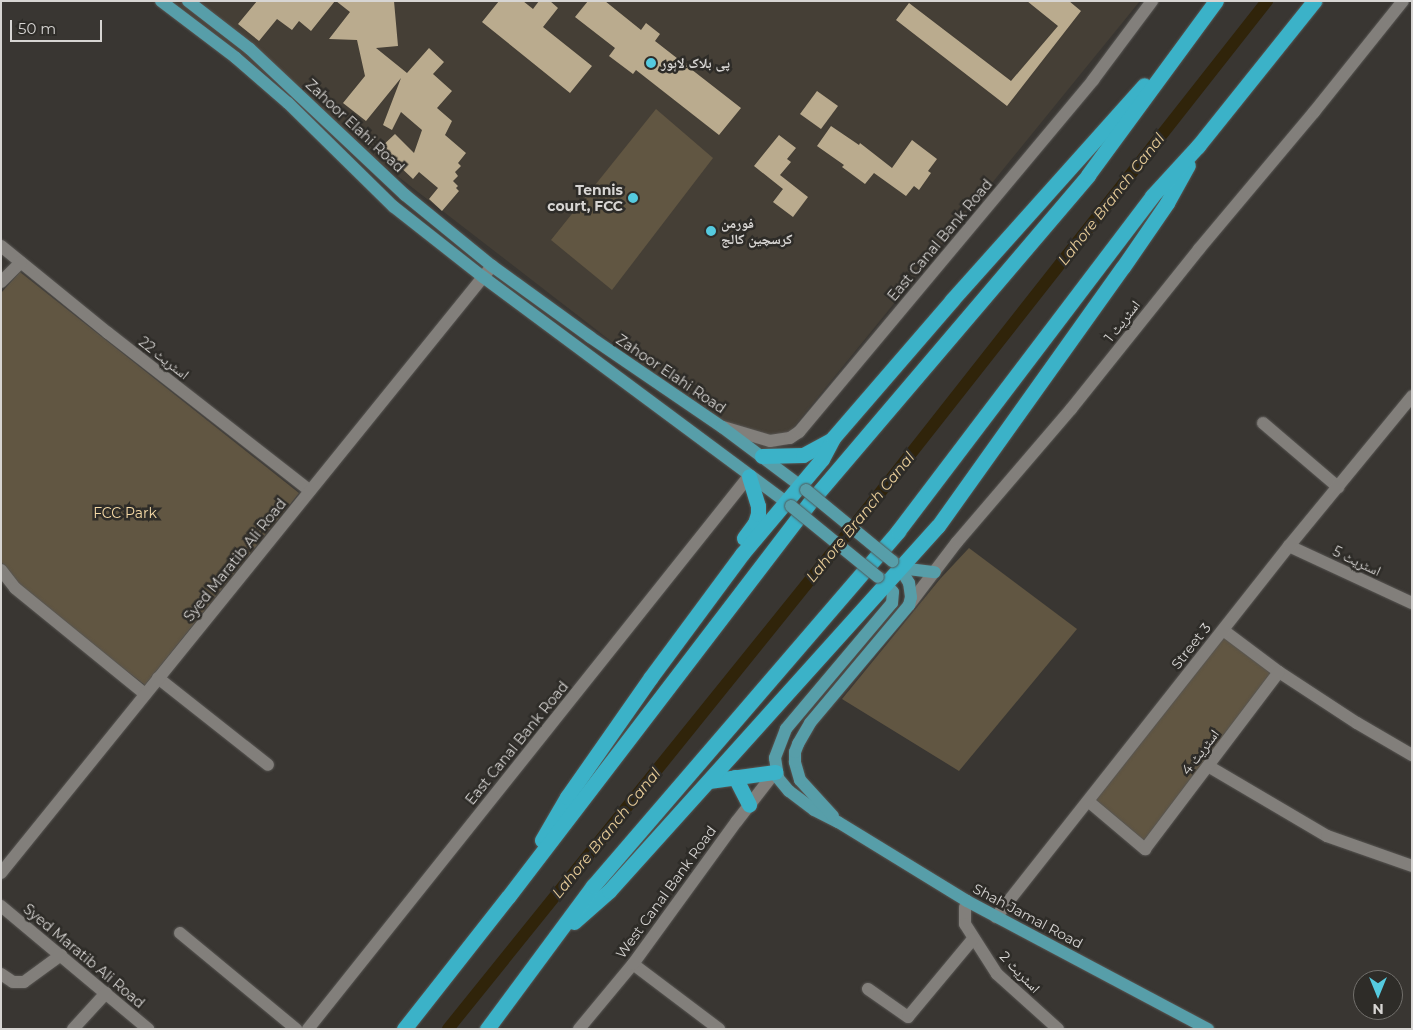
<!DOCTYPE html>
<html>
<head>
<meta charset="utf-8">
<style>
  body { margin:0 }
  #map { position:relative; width:1413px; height:1030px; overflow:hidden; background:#393632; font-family:Montserrat,"Noto Naskh Arabic",sans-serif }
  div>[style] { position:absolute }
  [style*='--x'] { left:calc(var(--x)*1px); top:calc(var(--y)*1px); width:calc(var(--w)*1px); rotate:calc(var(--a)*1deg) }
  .built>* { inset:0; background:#453f36 }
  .green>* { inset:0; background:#615642 }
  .canal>* { height:12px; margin:-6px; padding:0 6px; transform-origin:6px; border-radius:6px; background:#30240a }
  .building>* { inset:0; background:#baab8e }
  .roads { filter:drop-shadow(0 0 1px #575552) drop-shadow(0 0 1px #575552) }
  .minor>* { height:12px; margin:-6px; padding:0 6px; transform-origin:6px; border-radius:6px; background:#827f7b }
  .major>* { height:12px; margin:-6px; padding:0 6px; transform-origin:6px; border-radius:6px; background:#579ea9 }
  .highway>* { height:15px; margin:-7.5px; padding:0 7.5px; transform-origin:7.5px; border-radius:7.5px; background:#3bb2c8 }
  .bridges { filter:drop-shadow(0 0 1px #575552) drop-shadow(0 0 1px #575552) }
  .major-bridge>* { height:12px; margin:-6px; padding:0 6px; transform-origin:6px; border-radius:6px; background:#579ea9 }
  .dots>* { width:14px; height:14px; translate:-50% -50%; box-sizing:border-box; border:2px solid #2e2c28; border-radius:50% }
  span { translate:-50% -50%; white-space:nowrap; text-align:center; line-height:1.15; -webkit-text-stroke:5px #2e2c28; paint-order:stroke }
  .poi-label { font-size:14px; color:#d7d5d3; font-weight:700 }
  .left { translate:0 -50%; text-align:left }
  .right { translate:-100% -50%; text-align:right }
  .street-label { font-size:14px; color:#d7d5d3 }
  .park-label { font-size:14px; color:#f6daa6 }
  .water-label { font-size:15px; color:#e6cb97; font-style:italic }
  .frame { position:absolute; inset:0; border:2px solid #d7d5d3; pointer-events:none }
  .north { position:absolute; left:1353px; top:970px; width:50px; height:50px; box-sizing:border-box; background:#2e2c28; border:1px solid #72706c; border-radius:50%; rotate:180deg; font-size:14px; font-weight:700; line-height:20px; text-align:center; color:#d7d5d3 }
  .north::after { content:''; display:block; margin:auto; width:18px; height:22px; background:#55cadf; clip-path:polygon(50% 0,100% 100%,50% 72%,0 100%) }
  .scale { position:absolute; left:10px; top:20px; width:92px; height:22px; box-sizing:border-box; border:2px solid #d7d5d3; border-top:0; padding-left:6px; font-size:15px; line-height:18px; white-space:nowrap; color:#d7d5d3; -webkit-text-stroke:4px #2e2c28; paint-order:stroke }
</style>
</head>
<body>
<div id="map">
  <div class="built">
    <div style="clip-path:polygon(171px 1px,1140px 1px,766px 461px)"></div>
  </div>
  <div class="green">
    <div style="clip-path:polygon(656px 109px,713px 158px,612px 290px,551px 240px)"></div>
    <div style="clip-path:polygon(20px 272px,299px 493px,145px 685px,39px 604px,11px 578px,1px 561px,1px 293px)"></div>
    <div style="clip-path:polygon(969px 548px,1077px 629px,959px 771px,842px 699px,940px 579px)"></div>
    <div style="clip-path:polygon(1223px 630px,1279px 672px,1145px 849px,1088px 801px)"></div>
  </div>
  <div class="canal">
    <div style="--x:448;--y:1029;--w:676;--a:-51.13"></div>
    <div style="--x:872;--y:503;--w:639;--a:-51.8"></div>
  </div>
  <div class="building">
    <div style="clip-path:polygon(257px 1px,335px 1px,311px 31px,299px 21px,292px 30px,277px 19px,259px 41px,238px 24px)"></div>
    <div style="clip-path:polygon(336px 1px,394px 1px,398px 46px,376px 48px,407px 73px,429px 48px,444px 62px,433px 74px,452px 91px,437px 108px,452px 121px,445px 135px,466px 153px,458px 163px,461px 166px,455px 172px,458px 176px,453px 181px,458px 186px,456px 188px,459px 191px,442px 211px,429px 199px,438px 188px,419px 172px,413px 179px,380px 148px,395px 134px,414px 153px,422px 130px,401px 112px,392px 130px,383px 125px,401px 78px,366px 121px,343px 103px,365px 76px,357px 40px,329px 39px,350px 12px)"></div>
    <div style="clip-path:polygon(499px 1px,523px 1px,533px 9px,539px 1px,550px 1px,558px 8px,543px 27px,592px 66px,570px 93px,482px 22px)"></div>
    <div style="clip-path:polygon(588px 1px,605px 1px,641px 30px,646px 23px,660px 34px,655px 41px,741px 108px,719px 135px,636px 70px,633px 74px,609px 56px,615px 48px,575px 17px)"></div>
    <div style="clip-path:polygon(1027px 1px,1069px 1px,1081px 11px,1007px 106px,896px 20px,909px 3px,1011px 81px,1058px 26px)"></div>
    <div style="clip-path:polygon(817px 91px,838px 106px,821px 129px,800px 114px)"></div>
    <div style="clip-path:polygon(831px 126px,859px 145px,860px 143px,892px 168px,912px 140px,937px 159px,928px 171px,931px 173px,919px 190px,914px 186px,906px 196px,874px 173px,865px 184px,842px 167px,844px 165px,817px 146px)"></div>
    <div style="clip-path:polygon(779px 135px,796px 148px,787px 159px,791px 162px,780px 175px,808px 197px,793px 217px,773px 202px,783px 189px,754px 166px)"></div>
  </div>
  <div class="roads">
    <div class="minor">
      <div style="--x:1;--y:246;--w:138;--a:39.1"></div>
      <div style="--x:108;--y:333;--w:256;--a:38"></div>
      <div style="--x:1;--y:282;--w:28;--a:-45"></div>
      <div style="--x:1263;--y:423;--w:99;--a:40.5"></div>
      <div style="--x:723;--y:427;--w:49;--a:16.6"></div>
      <div style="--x:770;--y:441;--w:20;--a:-9"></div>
      <div style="--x:790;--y:438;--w:11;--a:-34"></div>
      <div style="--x:799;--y:432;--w:459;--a:-50.1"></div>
      <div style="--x:1093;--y:80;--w:99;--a:-53.2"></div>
      <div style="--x:1289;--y:546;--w:136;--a:24.9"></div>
      <div style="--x:1;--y:570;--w:23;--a:52"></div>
      <div style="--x:15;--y:588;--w:168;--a:39.2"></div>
      <div style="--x:909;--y:605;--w:79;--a:-52.7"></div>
      <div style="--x:957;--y:542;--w:175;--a:-49.4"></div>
      <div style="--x:1071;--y:409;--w:205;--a:-51.3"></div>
      <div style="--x:1199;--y:249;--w:179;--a:-50"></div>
      <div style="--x:1314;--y:112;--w:142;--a:-51.3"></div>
      <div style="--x:1223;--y:630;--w:70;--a:36.9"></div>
      <div style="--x:1279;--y:672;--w:93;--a:33.2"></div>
      <div style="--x:1357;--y:723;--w:64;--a:30.2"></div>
      <div style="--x:158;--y:678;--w:140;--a:38.3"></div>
      <div style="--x:1208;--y:766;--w:138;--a:30.5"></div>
      <div style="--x:1327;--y:836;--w:90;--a:19.4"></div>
      <div style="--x:1088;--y:801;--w:75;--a:40.1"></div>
      <div style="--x:1145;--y:849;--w:222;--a:-52.9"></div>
      <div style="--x:1;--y:873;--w:781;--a:-51.03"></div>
      <div style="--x:967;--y:901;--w:7;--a:106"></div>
      <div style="--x:965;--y:908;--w:16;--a:90"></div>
      <div style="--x:965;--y:924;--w:59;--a:57.4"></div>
      <div style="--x:997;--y:974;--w:82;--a:42"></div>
      <div style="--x:1;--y:906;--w:192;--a:39.9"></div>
      <div style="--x:996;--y:917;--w:473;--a:-51.7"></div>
      <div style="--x:1289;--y:546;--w:194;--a:-50.6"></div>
      <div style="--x:180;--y:933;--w:151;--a:39.6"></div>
      <div style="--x:633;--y:964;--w:108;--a:37.1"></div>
      <div style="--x:1;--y:974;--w:14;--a:34"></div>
      <div style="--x:13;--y:982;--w:11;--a:0"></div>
      <div style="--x:24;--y:982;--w:46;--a:-36.1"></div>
      <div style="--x:868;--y:989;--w:49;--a:35"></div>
      <div style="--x:908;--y:1017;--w:102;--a:-50.2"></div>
      <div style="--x:73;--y:1029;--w:49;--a:-47.5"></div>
      <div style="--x:308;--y:1029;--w:707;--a:-51.43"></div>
      <div style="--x:579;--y:1029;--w:85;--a:-50.3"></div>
      <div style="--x:633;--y:964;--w:177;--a:-54"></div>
      <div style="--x:737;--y:821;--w:62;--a:-52.2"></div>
    </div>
    <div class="major">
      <div style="--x:161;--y:1;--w:94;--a:37.2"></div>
      <div style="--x:236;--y:58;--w:69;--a:40.9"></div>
      <div style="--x:288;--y:103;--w:148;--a:44.5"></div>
      <div style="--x:394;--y:207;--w:113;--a:38.2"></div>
      <div style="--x:483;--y:277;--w:384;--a:36.6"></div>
      <div style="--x:188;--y:1;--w:78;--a:37.7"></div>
      <div style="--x:250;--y:49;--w:213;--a:43.3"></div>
      <div style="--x:405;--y:195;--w:112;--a:39.2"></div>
      <div style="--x:492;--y:266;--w:121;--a:35.9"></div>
      <div style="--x:590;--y:337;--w:160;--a:34.3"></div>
      <div style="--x:722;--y:427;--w:105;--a:36.9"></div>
      <div style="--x:900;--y:568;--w:35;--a:7"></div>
      <div style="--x:880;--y:578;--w:19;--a:47"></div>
      <div style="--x:893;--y:592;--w:11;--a:95"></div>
      <div style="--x:892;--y:603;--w:165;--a:130.1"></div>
      <div style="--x:786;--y:729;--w:31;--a:111"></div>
      <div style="--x:775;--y:758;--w:20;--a:81"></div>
      <div style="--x:778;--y:778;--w:17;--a:50"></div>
      <div style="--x:789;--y:791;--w:31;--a:37"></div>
      <div style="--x:814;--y:810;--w:27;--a:27"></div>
      <div style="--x:838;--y:822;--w:151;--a:31.5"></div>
      <div style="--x:967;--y:901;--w:273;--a:28"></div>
      <div style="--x:833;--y:816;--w:49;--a:-132.5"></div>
      <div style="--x:800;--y:780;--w:19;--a:-106"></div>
      <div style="--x:795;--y:762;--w:10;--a:-90"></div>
      <div style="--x:795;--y:752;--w:9;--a:-69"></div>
      <div style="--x:798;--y:744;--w:24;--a:-60"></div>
      <div style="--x:810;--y:723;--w:154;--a:-50"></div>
      <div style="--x:909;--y:605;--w:8;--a:-76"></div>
      <div style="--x:911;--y:597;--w:14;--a:-98"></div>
      <div style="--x:909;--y:583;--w:17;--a:-121"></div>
      <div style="--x:900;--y:568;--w:10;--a:-135"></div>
    </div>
    <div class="highway">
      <div style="--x:762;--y:456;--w:41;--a:-1.4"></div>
      <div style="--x:803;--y:455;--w:32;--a:-28"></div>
      <div style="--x:744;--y:538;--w:19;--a:-54"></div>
      <div style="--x:755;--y:523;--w:9;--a:-72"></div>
      <div style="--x:758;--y:514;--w:8;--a:-90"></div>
      <div style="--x:758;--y:506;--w:31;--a:-107"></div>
      <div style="--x:735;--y:777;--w:31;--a:63"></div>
      <div style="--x:709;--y:781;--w:67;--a:-7.8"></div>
      <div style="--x:542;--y:840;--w:50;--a:-59.8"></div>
      <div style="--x:567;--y:797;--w:146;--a:-55"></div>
      <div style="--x:651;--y:677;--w:153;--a:-53.5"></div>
      <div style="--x:742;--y:554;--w:124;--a:-49.9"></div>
      <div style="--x:822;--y:459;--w:24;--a:-62"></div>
      <div style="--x:833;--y:438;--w:182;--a:-49.2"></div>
      <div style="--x:952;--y:300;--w:288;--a:-48.2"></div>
      <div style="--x:574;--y:922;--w:47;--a:-41.5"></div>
      <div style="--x:609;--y:891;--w:491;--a:-48"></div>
      <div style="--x:938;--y:526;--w:318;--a:-54.5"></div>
      <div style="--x:1123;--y:267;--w:78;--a:-55.5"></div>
      <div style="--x:1167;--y:203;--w:43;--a:-61.1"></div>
      <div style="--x:404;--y:1029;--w:168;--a:-51.8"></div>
      <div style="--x:508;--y:897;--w:499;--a:-52.6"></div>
      <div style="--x:811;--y:501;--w:428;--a:-49.6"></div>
      <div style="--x:1088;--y:175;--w:216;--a:-53.7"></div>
      <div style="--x:487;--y:1029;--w:178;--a:-53.5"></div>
      <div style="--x:593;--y:886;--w:468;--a:-49.3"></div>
      <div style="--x:898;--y:531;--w:420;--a:-52.8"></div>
      <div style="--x:1152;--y:196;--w:68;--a:-47.4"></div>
      <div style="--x:1198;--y:146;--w:186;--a:-51.3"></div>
    </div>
  </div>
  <div class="bridges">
    <div class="major-bridge">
      <div style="--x:806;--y:490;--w:112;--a:39.5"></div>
      <div style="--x:791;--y:506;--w:112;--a:39.2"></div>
    </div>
  </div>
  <div class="dots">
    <div style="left:651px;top:63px;background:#55cadf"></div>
    <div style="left:633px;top:198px;background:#55cadf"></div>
    <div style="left:711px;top:231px;background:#55cadf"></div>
  </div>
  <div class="poi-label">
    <span class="left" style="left:661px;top:63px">پی بلاک لاہور</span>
    <span class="right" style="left:623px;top:198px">Tennis<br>court, FCC</span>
    <span class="left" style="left:721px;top:231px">فورمن<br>کرسچین کالج</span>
  </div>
  <div class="street-label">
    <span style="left:355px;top:126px;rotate:43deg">Zahoor Elahi Road</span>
    <span style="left:940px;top:240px;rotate:-50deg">East Canal Bank Road</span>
    <span style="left:1122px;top:321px;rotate:-52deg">اسٹریٹ 1</span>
    <span style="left:164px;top:358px;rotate:38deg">اسٹریٹ 22</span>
    <span style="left:671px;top:374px;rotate:34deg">Zahoor Elahi Road</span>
    <span style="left:235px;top:560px;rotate:-51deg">Syed Maratib Ali Road</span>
    <span style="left:1357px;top:561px;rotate:25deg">اسٹریٹ 5</span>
    <span style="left:1191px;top:646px;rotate:-52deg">Street 3</span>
    <span style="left:517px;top:743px;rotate:-51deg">East Canal Bank Road</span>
    <span style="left:1200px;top:752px;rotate:-53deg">اسٹریٹ 4</span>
    <span style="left:666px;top:892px;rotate:-54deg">West Canal Bank Road</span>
    <span style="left:1028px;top:916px;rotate:28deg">Shah Jamal Road</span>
    <span style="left:84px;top:956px;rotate:40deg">Syed Maratib Ali Road</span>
    <span style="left:1020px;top:972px;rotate:46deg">اسٹریٹ 2</span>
  </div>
  <div class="park-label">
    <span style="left:125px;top:513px">FCC Park</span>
  </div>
  <div class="water-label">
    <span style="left:1111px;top:199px;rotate:-52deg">Lahore Branch Canal</span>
    <span style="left:860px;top:517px;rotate:-51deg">Lahore Branch Canal</span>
    <span style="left:606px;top:833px;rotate:-51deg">Lahore Branch Canal</span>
  </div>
  <div class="frame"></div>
  <div class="north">N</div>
  <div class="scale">50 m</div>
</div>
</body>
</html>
